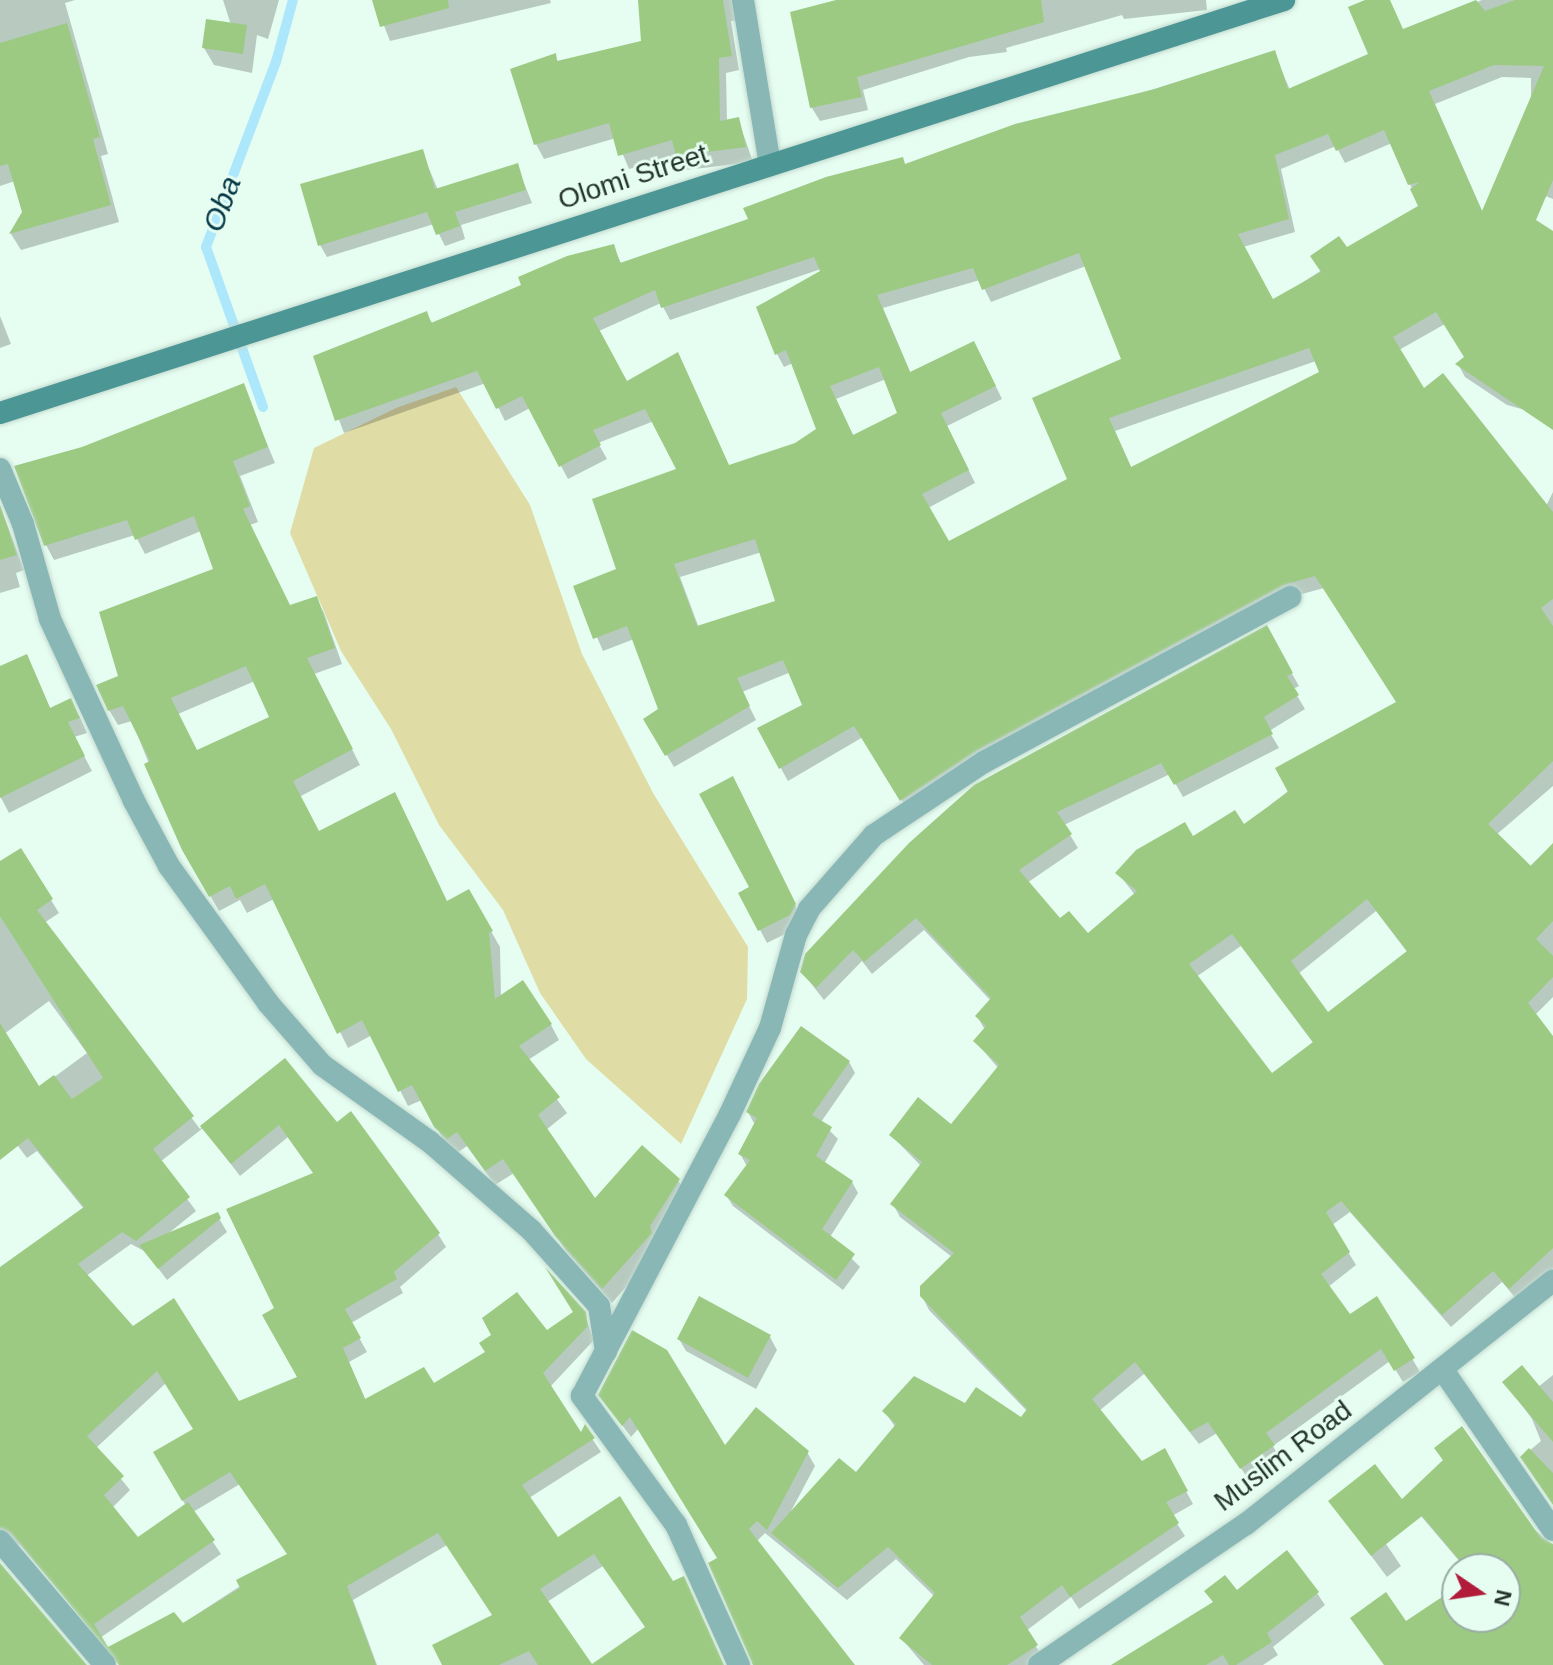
<!DOCTYPE html>
<html>
<head>
<meta charset="utf-8">
<style>
  body { margin:0 }
  #map { position:relative; width:1553px; height:1665px; overflow:hidden; background:#e6fdf1; font-family:Helvetica,sans-serif }
  div>[style] { position:absolute }
  [style*='--x'] { left:calc(var(--x)*1px); top:calc(var(--y)*1px); width:calc(var(--w)*1px); rotate:calc(var(--a)*1deg) }
  .green>* { inset:0; background:#dfdda5 }
  .shadow>* { inset:0; background:#0003 }
  .stream>* { height:10px; margin:-5px; padding:0 5px; transform-origin:5px; border-radius:5px; background:#ade7fc }
  .building>* { inset:0; background:#9cca82 }
  .roads { filter:drop-shadow(0 0 2px #c3d9ce) drop-shadow(0 0 2px #c3d9ce) }
  .minor>* { height:22px; margin:-11px; padding:0 11px; transform-origin:11px; border-radius:11px; background:#88b7b5 }
  .tertiary>* { height:22px; margin:-11px; padding:0 11px; transform-origin:11px; border-radius:11px; background:#88b7b5 }
  .secondary>* { height:22px; margin:-11px; padding:0 11px; transform-origin:11px; border-radius:11px; background:#4c9795 }
  span { translate:-50% -50%; white-space:nowrap; text-align:center; line-height:1.15; -webkit-text-stroke:6px #e6fdf1; paint-order:stroke }
  .street-label { font-size:28px; color:#25342d }
  .water-label { font-size:30px; color:#043746; font-style:italic }
  .north { position:absolute; left:1441px; top:1553px; width:80px; height:80px; box-sizing:border-box; background:#e6fdf1; border:2px solid #99ada3; border-radius:50%; rotate:103deg; font-size:22px; font-weight:700; line-height:32px; text-align:center; color:#25342d }
  .north::after { content:''; display:block; margin:auto; width:28px; height:36px; background:#b01c3a; clip-path:polygon(50% 0,100% 100%,50% 72%,0 100%) }
</style>
</head>
<body>
<div id="map">
  <div class="green">
    <div style="clip-path:polygon(456px 387px,530px 505px,582px 654px,653px 793px,748px 947px,747px 999px,681px 1144px,586px 1059px,540px 993px,503px 910px,439px 825px,391px 729px,341px 651px,290px 533px,314px 448px,396px 408px)"></div>
  </div>
  <div class="shadow">
    <div style="clip-path:polygon(0 0,75px 0,65px 3px,108px 154px,101px 156px,119px 222px,21px 250px,11px 234px,24px 212px,15px 181px,0 186px)"></div>
    <div style="clip-path:polygon(223px 0,279px 0,268px 39px,257px 35px,252px 73px,214px 65px,204px 48px,231px 25px)"></div>
    <div style="clip-path:polygon(374px 0,550px 0,551px 3px,390px 41px)"></div>
    <div style="clip-path:polygon(640px 0,736px 0,737px 21px,731px 21px,739px 70px,726px 73px,727px 121px,738px 119px,753px 162px,686px 170px,678px 156px,629px 169px,616px 138px,544px 159px,536px 144px,555px 56px,559px 63px,643px 42px)"></div>
    <div style="clip-path:polygon(843px 0,1206px 0,1207px 10px,1124px 19px,1122px 15px,1006px 48px,1007px 52px,969px 57px,863px 90px,868px 110px,820px 121px,812px 108px,793px 14px)"></div>
    <div style="clip-path:polygon(evenodd,1482px 0,1553px 0,1553px 199px,1509px 182px,1531px 101px,1531px 78px,1502px 77px,1435px 104px,1483px 213px,1553px 233px,1553px 418px,1507px 405px,1465px 377px,1458px 364px,1466px 358px,1445px 324px,1399px 350px,1424px 391px,1546px 506px,1553px 492px,1553px 786px,1496px 835px,1529px 867px,1553px 844px,1553px 997px,1535px 1015px,1553px 1040px,1553px 1268px,1518px 1301px,1502px 1282px,1451px 1327px,1350px 1212px,1332px 1225px,1356px 1265px,1328px 1287px,1349px 1317px,1377px 1299px,1420px 1372px,1403px 1382px,1390px 1361px,1273px 1446px,1280px 1459px,1249px 1480px,1217px 1433px,1199px 1444px,1144px 1374px,1099px 1411px,1142px 1463px,1164px 1451px,1193px 1504px,1172px 1516px,1185px 1536px,1079px 1609px,1071px 1597px,1026px 1631px,1044px 1659px,1034px 1665px,924px 1665px,901px 1638px,935px 1597px,896px 1559px,847px 1600px,765px 1533px,756px 1542px,798px 1665px,753px 1665px,720px 1559px,639px 1428px,631px 1437px,609px 1408px,725px 1448px,807px 1452px,815px 1466px,790px 1513px,856px 1475px,896px 1428px,884px 1411px,966px 1406px,1021px 1420px,1028px 1412px,929px 1310px,922px 1296px,952px 1257px,900px 1217px,893px 1204px,921px 1166px,891px 1135px,951px 1126px,999px 1069px,975px 1041px,985px 1030px,977px 1016px,991px 1001px,924px 930px,872px 974px,862px 961px,824px 1000px,802px 972px,1266px 628px,1299px 686px,1293px 689px,1305px 709px,1269px 731px,1279px 748px,1183px 797px,1170px 774px,1064px 825px,1078px 848px,1027px 883px,1060px 921px,1088px 936px,1135px 895px,1118px 873px,1193px 839px,1243px 827px,1398px 703px,1324px 588px,1291px 597px,909px 812px,863px 737px,788px 781px,759px 729px,805px 706px,791px 672px,742px 692px,756px 720px,674px 767px,646px 720px,661px 710px,634px 639px,603px 651px,575px 587px,618px 570px,679px 471px,654px 421px,598px 443px,607px 459px,568px 479px,530px 408px,505px 421px,486px 383px,344px 433px,315px 357px,426px 313px,433px 324px,613px 246px,622px 265px,905px 166px,1274px 52px,1290px 90px,1370px 55px,1413px 27px,1482px 0,1392px 143px,1420px 207px,1272px 302px,1243px 247px,1295px 232px,1281px 169px,1336px 146px,1345px 163px,1392px 143px,1482px 0,1086px 266px,1124px 360px,1070px 480px,948px 544px,928px 508px,975px 483px,947px 426px,1002px 399px,981px 356px,911px 374px,883px 308px,980px 280px,991px 302px,1086px 266px,1482px 0,824px 268px,777px 354px,784px 367px,793px 363px,819px 430px,796px 444px,730px 467px,626px 383px,599px 331px,661px 303px,670px 320px,824px 268px,1482px 0,1316px 361px,1321px 372px,1132px 469px,1115px 431px,1316px 361px,1482px 0,886px 379px,900px 414px,854px 437px,836px 399px,886px 379px,1482px 0,762px 552px,778px 602px,699px 628px,680px 577px,762px 552px,1482px 0,1376px 911px,1408px 953px,1328px 1015px,1298px 974px,1376px 911px,1482px 0,1241px 946px,1314px 1044px,1271px 1076px,1196px 977px,1241px 946px)"></div>
    <div style="clip-path:polygon(422px 152px,438px 190px,517px 166px,532px 203px,461px 225px,465px 239px,445px 246px,434px 224px,327px 257px,320px 245px)"></div>
    <div style="clip-path:polygon(0 316px,11px 344px,0 348px)"></div>
    <div style="clip-path:polygon(evenodd,243px 386px,275px 463px,240px 476px,258px 522px,250px 525px,290px 607px,316px 598px,324px 613px,342px 664px,314px 674px,360px 765px,299px 797px,319px 833px,447px 903px,468px 891px,500px 947px,501px 997px,551px 1025px,559px 1040px,528px 1060px,567px 1113px,546px 1130px,595px 1202px,678px 1180px,687px 1196px,659px 1249px,612px 1303px,566px 1251px,514px 1173px,495px 1185px,467px 1146px,457px 1153px,445px 1143px,422px 1100px,408px 1106px,372px 1035px,348px 1048px,274px 899px,247px 913px,240px 900px,219px 911px,183px 849px,132px 721px,118px 725px,109px 710px,216px 570px,201px 531px,145px 554px,135px 535px,54px 560px,46px 545px,83px 449px,243px 386px,255px 681px,272px 718px,197px 752px,178px 714px,255px 681px)"></div>
    <div style="clip-path:polygon(0 505px,24px 570px,16px 573px,20px 587px,0 593px)"></div>
    <div style="clip-path:polygon(0 668px,34px 671px,51px 710px,79px 715px,87px 733px,74px 737px,92px 771px,9px 813px,0 796px)"></div>
    <div style="clip-path:polygon(739px 791px,802px 919px,797px 928px,767px 943px,741px 894px,752px 888px)"></div>
    <div style="clip-path:polygon(evenodd,20px 850px,59px 913px,44px 923px,200px 1129px,285px 1060px,336px 1125px,438px 1234px,446px 1247px,400px 1287px,403px 1293px,351px 1323px,367px 1352px,349px 1362px,366px 1401px,433px 1386px,584px 1313px,594px 1340px,550px 1387px,581px 1437px,585px 1428px,601px 1452px,529px 1498px,557px 1540px,620px 1499px,723px 1665px,594px 1665px,647px 1628px,603px 1566px,547px 1602px,590px 1665px,479px 1665px,494px 1617px,447px 1545px,353px 1600px,377px 1665px,119px 1665px,288px 1555px,240px 1484px,193px 1512px,221px 1554px,100px 1638px,103px 1643px,20px 1545px,0 1543px,0 1268px,84px 1209px,37px 1151px,27px 1158px,0 1122px,0 863px,20px 850px,49px 1001px,87px 1053px,38px 1089px,4px 1034px,49px 1001px,20px 850px,203px 1128px,240px 1176px,288px 1137px,315px 1174px,277px 1309px,300px 1378px,238px 1403px,133px 1329px,86px 1276px,131px 1244px,146px 1252px,167px 1280px,227px 1232px,217px 1215px,169px 1233px,196px 1211px,160px 1162px,203px 1128px,20px 850px,166px 1383px,196px 1430px,156px 1453px,186px 1506px,138px 1540px,112px 1508px,130px 1490px,96px 1448px,166px 1383px)"></div>
    <div style="clip-path:polygon(849px 1062px,855px 1073px,821px 1122px,838px 1139px,824px 1164px,852px 1182px,858px 1193px,830px 1237px,860px 1267px,843px 1290px,733px 1206px,726px 1195px,747px 1166px,740px 1154px,755px 1125px,748px 1112px)"></div>
    <div style="clip-path:polygon(770px 1337px,777px 1350px,756px 1389px,686px 1351px,679px 1339px)"></div>
    <div style="clip-path:polygon(1553px 1375px,1553px 1504px,1522px 1457px,1541px 1441px,1532px 1419px,1505px 1382px,1538px 1387px)"></div>
    <div style="clip-path:polygon(1436px 1449px,1553px 1545px,1553px 1665px,1384px 1665px,1406px 1624px,1457px 1614px,1505px 1617px,1505px 1569px,1466px 1569px,1415px 1509px,1444px 1462px)"></div>
    <div style="clip-path:polygon(1348px 1488px,1401px 1566px,1387px 1577px,1331px 1502px)"></div>
    <div style="clip-path:polygon(1207px 1592px,1317px 1593px,1325px 1605px,1273px 1647px,1278px 1655px,1263px 1665px,1112px 1665px,1214px 1603px)"></div>
  </div>
  <div class="stream">
    <div style="--x:263;--y:407;--w:170;--a:-109.6"></div>
    <div style="--x:206;--y:247;--w:198;--a:-69.3"></div>
    <div style="--x:276;--y:62;--w:64;--a:-74.7"></div>
  </div>
  <div class="building">
    <div style="clip-path:polygon(372px 0,448px 0,449px 8px,380px 27px)"></div>
    <div style="clip-path:polygon(638px 0,723px 0,732px 56px,719px 58px,720px 121px,739px 117px,746px 147px,676px 156px,672px 140px,618px 156px,609px 123px,534px 145px,510px 69px,556px 53px,557px 61px,641px 41px)"></div>
    <div style="clip-path:polygon(836px 0,1041px 0,1044px 22px,857px 77px,862px 97px,810px 108px,790px 12px)"></div>
    <div style="clip-path:polygon(evenodd,1365px 0,1390px 0,1403px 29px,1476px 0,1485px 11px,1515px 0,1553px 0,1553px 180px,1536px 220px,1553px 231px,1553px 430px,1455px 364px,1464px 357px,1436px 312px,1393px 337px,1424px 388px,1443px 373px,1553px 512px,1553px 599px,1541px 608px,1553px 626px,1553px 761px,1488px 824px,1531px 866px,1553px 843px,1553px 921px,1536px 939px,1553px 956px,1553px 977px,1528px 1003px,1553px 1036px,1553px 1248px,1509px 1289px,1493px 1271px,1442px 1315px,1341px 1201px,1326px 1212px,1350px 1252px,1321px 1274px,1350px 1314px,1377px 1296px,1415px 1358px,1394px 1371px,1381px 1349px,1266px 1433px,1275px 1445px,1240px 1469px,1208px 1422px,1190px 1432px,1135px 1362px,1092px 1399px,1142px 1461px,1165px 1448px,1188px 1491px,1166px 1502px,1179px 1523px,1070px 1597px,1062px 1585px,1020px 1617px,1038px 1645px,1007px 1665px,932px 1665px,899px 1638px,935px 1593px,888px 1547px,838px 1588px,771px 1533px,839px 1458px,856px 1472px,896px 1424px,882px 1411px,914px 1376px,965px 1403px,976px 1387px,1021px 1417px,1027px 1409px,920px 1296px,920px 1286px,954px 1253px,890px 1204px,922px 1162px,889px 1135px,918px 1097px,951px 1124px,999px 1065px,973px 1041px,986px 1026px,975px 1016px,991px 998px,916px 918px,864px 962px,853px 950px,816px 988px,800px 972px,805px 954px,909px 843px,974px 785px,1267px 625px,1293px 673px,1287px 676px,1299px 695px,1264px 717px,1273px 734px,1174px 785px,1161px 763px,1057px 812px,1072px 834px,1019px 870px,1060px 918px,1069px 911px,1088px 933px,1137px 891px,1115px 873px,1136px 850px,1185px 822px,1193px 836px,1235px 810px,1244px 824px,1288px 792px,1275px 768px,1396px 702px,1315px 576px,1283px 585px,977px 750px,900px 801px,854px 726px,779px 769px,757px 728px,802px 705px,783px 660px,737px 678px,750px 706px,665px 756px,643px 719px,658px 709px,627px 626px,593px 639px,573px 586px,616px 569px,592px 499px,676px 469px,645px 409px,593px 430px,601px 445px,559px 467px,522px 396px,496px 409px,477px 371px,335px 421px,313px 356px,427px 311px,431px 323px,521px 285px,518px 277px,567px 256px,614px 244px,620px 263px,748px 219px,743px 208px,826px 177px,903px 157px,905px 164px,1015px 124px,1155px 89px,1275px 50px,1288px 89px,1368px 54px,1348px 7px,1365px 0,1494px 65px,1544px 66px,1482px 211px,1429px 91px,1494px 65px,1365px 0,1384px 130px,1408px 185px,1420px 182px,1410px 189px,1418px 206px,1347px 247px,1339px 236px,1310px 256px,1321px 272px,1273px 299px,1238px 234px,1289px 219px,1275px 155px,1328px 134px,1336px 151px,1384px 130px,1365px 0,1079px 253px,1121px 359px,1032px 398px,1067px 479px,949px 541px,922px 494px,969px 470px,941px 413px,996px 386px,974px 341px,910px 372px,877px 295px,973px 268px,982px 290px,1079px 253px,1365px 0,814px 257px,820px 271px,756px 307px,775px 355px,786px 350px,816px 429px,795px 443px,729px 465px,678px 352px,627px 381px,593px 318px,655px 290px,661px 308px,814px 257px,1365px 0,1309px 348px,1319px 372px,1131px 467px,1109px 418px,1309px 348px,1365px 0,879px 367px,897px 413px,853px 435px,830px 386px,879px 367px,1365px 0,755px 539px,775px 601px,697px 626px,674px 564px,755px 539px,1365px 0,1367px 899px,1407px 951px,1328px 1012px,1291px 961px,1367px 899px,1365px 0,1232px 934px,1313px 1042px,1272px 1073px,1189px 964px,1232px 934px)"></div>
    <div style="clip-path:polygon(206px 19px,247px 25px,243px 54px,202px 48px)"></div>
    <div style="clip-path:polygon(67px 23px,100px 137px,93px 139px,111px 205px,9px 234px,22px 212px,8px 164px,0 166px,0 43px)"></div>
    <div style="clip-path:polygon(423px 149px,435px 189px,518px 163px,526px 190px,455px 212px,460px 226px,436px 235px,427px 212px,318px 246px,300px 184px)"></div>
    <div style="clip-path:polygon(evenodd,244px 383px,268px 447px,233px 461px,250px 506px,243px 509px,290px 605px,317px 596px,335px 648px,307px 658px,353px 749px,293px 781px,319px 831px,395px 792px,447px 901px,469px 889px,493px 931px,489px 933px,495px 999px,523px 980px,552px 1024px,519px 1046px,560px 1097px,538px 1115px,595px 1198px,642px 1145px,680px 1179px,650px 1226px,652px 1233px,602px 1289px,555px 1236px,503px 1159px,485px 1171px,457px 1132px,447px 1139px,434px 1127px,412px 1085px,398px 1092px,362px 1020px,337px 1034px,265px 884px,236px 899px,230px 886px,209px 897px,182px 850px,144px 764px,150px 761px,123px 706px,108px 711px,96px 685px,118px 676px,99px 612px,213px 569px,194px 516px,135px 540px,127px 520px,44px 546px,14px 466px,82px 447px,244px 383px,246px 666px,269px 717px,197px 750px,171px 698px,246px 666px)"></div>
    <div style="clip-path:polygon(0 505px,17px 555px,0 560px)"></div>
    <div style="clip-path:polygon(27px 654px,50px 708px,71px 698px,80px 718px,68px 722px,85px 756px,0 798px,0 666px)"></div>
    <div style="clip-path:polygon(733px 776px,796px 904px,790px 915px,758px 931px,738px 893px,749px 887px,699px 794px)"></div>
    <div style="clip-path:polygon(evenodd,21px 848px,53px 899px,37px 910px,194px 1116px,153px 1149px,190px 1197px,136px 1241px,122px 1232px,78px 1264px,133px 1326px,174px 1298px,239px 1401px,297px 1377px,262px 1315px,274px 1308px,226px 1209px,313px 1173px,279px 1125px,231px 1164px,200px 1126px,285px 1058px,337px 1122px,351px 1111px,440px 1233px,394px 1272px,397px 1279px,345px 1309px,361px 1338px,343px 1348px,365px 1399px,424px 1367px,434px 1383px,485px 1352px,479px 1343px,491px 1335px,482px 1318px,517px 1292px,547px 1330px,573px 1312px,545px 1267px,586px 1312px,588px 1326px,543px 1373px,581px 1432px,585px 1424px,595px 1438px,522px 1485px,558px 1537px,620px 1496px,673px 1581px,684px 1576px,724px 1665px,538px 1665px,529px 1651px,499px 1665px,442px 1665px,432px 1645px,492px 1615px,438px 1533px,347px 1586px,376px 1665px,119px 1665px,11px 1532px,0 1527px,0 1267px,84px 1207px,28px 1138px,0 1160px,0 1023px,39px 1086px,54px 1075px,72px 1099px,103px 1078px,0 916px,0 861px,21px 848px,157px 1371px,193px 1429px,153px 1452px,182px 1501px,230px 1472px,287px 1554px,236px 1580px,240px 1588px,183px 1623px,174px 1612px,108px 1647px,94px 1624px,215px 1540px,188px 1502px,138px 1537px,104px 1495px,124px 1476px,87px 1436px,157px 1371px,21px 848px,594px 1554px,645px 1627px,592px 1664px,540px 1589px,594px 1554px)"></div>
    <div style="clip-path:polygon(801px 1026px,850px 1061px,812px 1115px,832px 1127px,816px 1156px,853px 1181px,822px 1229px,855px 1254px,836px 1280px,724px 1195px,750px 1160px,738px 1154px,757px 1118px,746px 1112px,759px 1084px)"></div>
    <div style="clip-path:polygon(218px 1212px,221px 1218px,158px 1269px,139px 1245px)"></div>
    <div style="clip-path:polygon(699px 1296px,771px 1335px,748px 1378px,677px 1339px)"></div>
    <div style="clip-path:polygon(632px 1330px,667px 1350px,725px 1445px,756px 1407px,809px 1451px,767px 1530px,757px 1521px,749px 1529px,855px 1665px,753px 1665px,708px 1563px,717px 1558px,630px 1417px,622px 1426px,598px 1395px)"></div>
    <div style="clip-path:polygon(1522px 1365px,1553px 1402px,1553px 1442px,1502px 1382px)"></div>
    <div style="clip-path:polygon(1462px 1426px,1541px 1538px,1553px 1544px,1553px 1665px,1384px 1665px,1350px 1618px,1386px 1592px,1406px 1621px,1457px 1587px,1457px 1617px,1505px 1617px,1505px 1569px,1467px 1569px,1422px 1516px,1371px 1556px,1328px 1501px,1375px 1464px,1402px 1499px,1443px 1460px,1434px 1448px)"></div>
    <div style="clip-path:polygon(1529px 1448px,1553px 1473px,1553px 1505px,1520px 1457px)"></div>
    <div style="clip-path:polygon(1287px 1550px,1319px 1592px,1267px 1633px,1272px 1642px,1236px 1665px,1229px 1665px,1223px 1655px,1206px 1665px,1111px 1665px,1213px 1602px,1204px 1591px,1225px 1575px,1237px 1590px)"></div>
    <div style="clip-path:polygon(0 1563px,87px 1665px,0 1665px)"></div>
  </div>
  <div class="roads">
    <div class="minor">
      <div style="--x:743;--y:0;--w:167;--a:80.7"></div>
      <div style="--x:0;--y:469;--w:60;--a:67.3"></div>
      <div style="--x:23;--y:524;--w:99;--a:74.1"></div>
      <div style="--x:50;--y:619;--w:200;--a:65.2"></div>
      <div style="--x:134;--y:801;--w:74;--a:61.7"></div>
      <div style="--x:169;--y:866;--w:169;--a:54.1"></div>
      <div style="--x:268;--y:1003;--w:82;--a:48.9"></div>
      <div style="--x:322;--y:1065;--w:133;--a:35.5"></div>
      <div style="--x:430;--y:1142;--w:134;--a:41.1"></div>
      <div style="--x:531;--y:1230;--w:102;--a:48.2"></div>
      <div style="--x:599;--y:1306;--w:46;--a:81.2"></div>
      <div style="--x:1443;--y:1370;--w:194;--a:55.5"></div>
      <div style="--x:0;--y:1541;--w:162;--a:49.7"></div>
      <div style="--x:739;--y:1665;--w:154;--a:-114.2"></div>
      <div style="--x:676;--y:1525;--w:160;--a:-126.1"></div>
      <div style="--x:582;--y:1396;--w:318;--a:-62.3"></div>
      <div style="--x:730;--y:1114;--w:95;--a:-65.1"></div>
      <div style="--x:770;--y:1028;--w:97;--a:-74.4"></div>
      <div style="--x:796;--y:935;--w:29;--a:-63"></div>
      <div style="--x:809;--y:909;--w:98;--a:-48.7"></div>
      <div style="--x:874;--y:835;--w:132;--a:-33.6"></div>
      <div style="--x:984;--y:762;--w:348;--a:-28.3"></div>
    </div>
    <div class="tertiary">
      <div style="--x:1039;--y:1665;--w:250;--a:-34.3"></div>
      <div style="--x:1246;--y:1524;--w:392;--a:-38.4"></div>
    </div>
    <div class="secondary">
      <div style="--x:0;--y:413;--w:1349;--a:-17.83"></div>
    </div>
  </div>
  <div class="street-label">
    <span style="left:633px;top:177px;rotate:-18deg">Olomi Street</span>
    <span style="left:1283px;top:1456px;rotate:-37deg">Muslim Road</span>
  </div>
  <div class="water-label">
    <span style="left:222px;top:204px;rotate:-69deg">Oba</span>
  </div>
  <div class="north">N</div>
</div>
</body>
</html>
